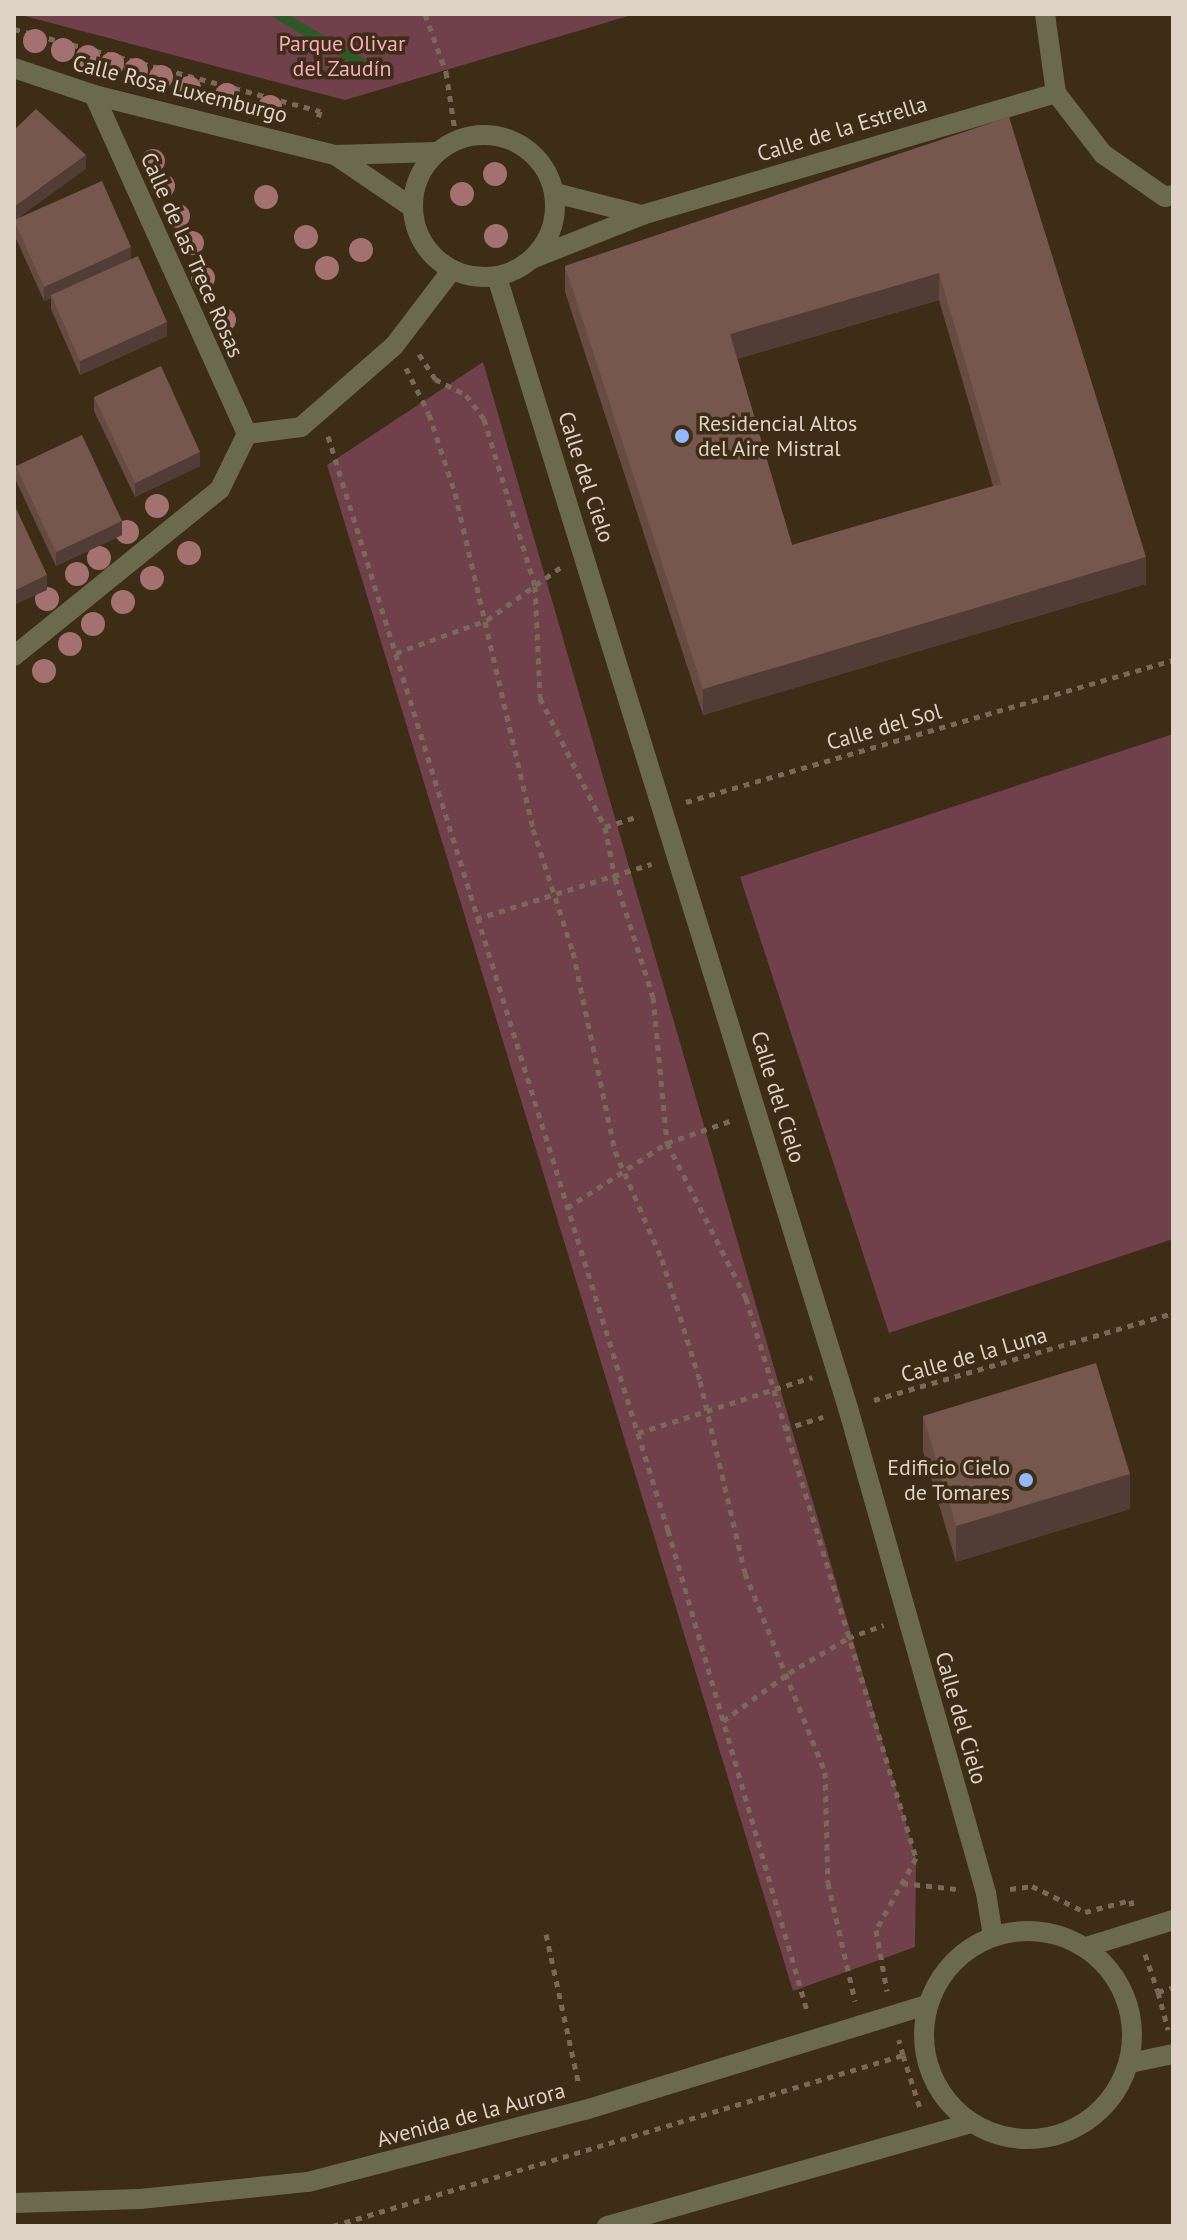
<!DOCTYPE html>
<html>
<head>
<meta charset="utf-8">
<style>
  body { margin:0 }
  #map { position:relative; width:1187px; height:2240px; overflow:hidden; background:#3d2c16; font-family:"PT Sans",sans-serif }
  div>[style] { position:absolute }
  [style*='--x'] { left:calc(var(--x)*1px); top:calc(var(--y)*1px); width:calc(var(--w)*1px); rotate:calc(var(--a)*1deg) }
  .green>* { inset:0; background:#70404b }
  .stream>* { height:10px; margin:-5px; padding:0 5px; transform-origin:5px; border-radius:5px; background:#2f5827 }
  .path>* { height:5px; margin-top:-2.5px; transform-origin:0; background:repeating-linear-gradient(90deg,#786a57 0 6px,transparent 0 12px) }
  .minor>* { height:20px; margin:-10px; padding:0 10px; transform-origin:10px; border-radius:10px; background:#6b6a4f }
  .minor>.ring { margin:-10px; padding:0; box-sizing:content-box; background:none; border:20px solid #6b6a4f; border-radius:50% }
  .trees>* { width:24px; height:24px; margin:-12px; border-radius:50%; background:#a47171 }
  .wall>* { inset:0; background:#654b42 }
  .shaded-wall>* { inset:0; background:#523d36 }
  .building>* { inset:0; background:#75574d }
  .dots>* { width:22px; height:22px; translate:-50% -50%; box-sizing:border-box; border:4px solid #3d2c16; border-radius:50% }
  span { translate:-50% -50%; white-space:nowrap; text-align:center; line-height:1.15; -webkit-text-stroke:7px #3d2c16; paint-order:stroke }
  .park-label { font-size:22px; color:#f9aabb }
  .street-label { font-size:22px; color:#ded3c6 }
  .poi-label { font-size:22px; color:#ded3c6 }
  .left { translate:0 -50%; text-align:left }
  .right { translate:-100% -50%; text-align:right }
  .frame { position:absolute; inset:0; border:16px solid #ded3c6; pointer-events:none }
</style>
</head>
<body>
<div id="map">
  <div class="green">
    <div style="clip-path:polygon(17px 14px,635px 14px,345px 100px)"></div>
    <div style="clip-path:polygon(483px 362px,916px 1858px,915px 1947px,793px 1991px,327px 465px)"></div>
    <div style="clip-path:polygon(1173px 734px,1173px 1239px,889px 1333px,740px 877px)"></div>
  </div>
  <div class="stream">
    <div style="--x:277;--y:14;--w:108;--a:30.1"></div>
  </div>
  <div class="path">
    <div style="--x:425;--y:14;--w:62;--a:70.1"></div>
    <div style="--x:446;--y:72;--w:60;--a:81.3"></div>
    <div style="--x:14;--y:29;--w:317;--a:15"></div>
    <div style="--x:320;--y:111;--w:12;--a:104"></div>
    <div style="--x:419;--y:354;--w:30;--a:57"></div>
    <div style="--x:435;--y:379;--w:35;--a:27"></div>
    <div style="--x:466;--y:395;--w:30;--a:53"></div>
    <div style="--x:484;--y:419;--w:175;--a:73"></div>
    <div style="--x:535;--y:586;--w:112;--a:87.4"></div>
    <div style="--x:540;--y:698;--w:144;--a:63.3"></div>
    <div style="--x:605;--y:827;--w:52;--a:78.9"></div>
    <div style="--x:615;--y:878;--w:125;--a:72.3"></div>
    <div style="--x:653;--y:997;--w:147;--a:84.5"></div>
    <div style="--x:667;--y:1143;--w:174;--a:63"></div>
    <div style="--x:746;--y:1298;--w:585;--a:73.11"></div>
    <div style="--x:916;--y:1858;--w:82;--a:119.1"></div>
    <div style="--x:876;--y:1930;--w:62;--a:79.8"></div>
    <div style="--x:406;--y:368;--w:51;--a:63.4"></div>
    <div style="--x:429;--y:414;--w:83;--a:71.8"></div>
    <div style="--x:455;--y:493;--w:345;--a:76.9"></div>
    <div style="--x:533;--y:829;--w:129;--a:72"></div>
    <div style="--x:573;--y:952;--w:203;--a:78.1"></div>
    <div style="--x:615;--y:1151;--w:118;--a:66.5"></div>
    <div style="--x:662;--y:1259;--w:128;--a:72.7"></div>
    <div style="--x:700;--y:1381;--w:197;--a:76.8"></div>
    <div style="--x:745;--y:1573;--w:214;--a:68.1"></div>
    <div style="--x:825;--y:1772;--w:111;--a:88.5"></div>
    <div style="--x:828;--y:1883;--w:121;--a:77.1"></div>
    <div style="--x:328;--y:436;--w:1146;--a:72.74"></div>
    <div style="--x:668;--y:1530;--w:504;--a:73.87"></div>
    <div style="--x:396;--y:653;--w:97;--a:-19.9"></div>
    <div style="--x:487;--y:620;--w:91;--a:-35.6"></div>
    <div style="--x:686;--y:802;--w:507;--a:-16.26"></div>
    <div style="--x:605;--y:827;--w:36;--a:-18"></div>
    <div style="--x:476;--y:919;--w:184;--a:-17.4"></div>
    <div style="--x:567;--y:1208;--w:119;--a:-33"></div>
    <div style="--x:667;--y:1143;--w:67;--a:-19.2"></div>
    <div style="--x:874;--y:1400;--w:311;--a:-16.2"></div>
    <div style="--x:784;--y:1429;--w:41;--a:-17.1"></div>
    <div style="--x:638;--y:1433;--w:183;--a:-17.8"></div>
    <div style="--x:723;--y:1721;--w:82;--a:-36"></div>
    <div style="--x:789;--y:1673;--w:69;--a:-30.7"></div>
    <div style="--x:848;--y:1638;--w:38;--a:-20"></div>
    <div style="--x:902;--y:1883;--w:55;--a:6.2"></div>
    <div style="--x:1010;--y:1889;--w:22;--a:-8"></div>
    <div style="--x:1032;--y:1886;--w:59;--a:26.1"></div>
    <div style="--x:1085;--y:1912;--w:48;--a:-14.6"></div>
    <div style="--x:1131;--y:1900;--w:6;--a:81"></div>
    <div style="--x:546;--y:1934;--w:155;--a:77.7"></div>
    <div style="--x:1145;--y:1954;--w:40;--a:71.1"></div>
    <div style="--x:1158;--y:1992;--w:16;--a:-18"></div>
    <div style="--x:1158;--y:1992;--w:39;--a:75"></div>
    <div style="--x:903;--y:2055;--w:59;--a:72.2"></div>
    <div style="--x:333;--y:2226;--w:595;--a:-16.7"></div>
    <div style="--x:903;--y:2055;--w:16;--a:-105"></div>
  </div>
  <div class="minor">
    <div style="--x:1045;--y:14;--w:80;--a:82.1"></div>
    <div style="--x:1056;--y:93;--w:77;--a:52.4"></div>
    <div style="--x:1103;--y:154;--w:75;--a:34.7"></div>
    <div style="--x:1165;--y:197;--w:8;--a:-14"></div>
    <div style="--x:14;--y:68;--w:84;--a:18.6"></div>
    <div style="--x:94;--y:95;--w:248;--a:14"></div>
    <div style="--x:335;--y:155;--w:102;--a:-1.7"></div>
    <div style="--x:94;--y:95;--w:372;--a:65.7"></div>
    <div class="ring" style="left:413px;top:135px;width:122px;height:122px"></div>
    <div style="--x:335;--y:155;--w:94;--a:34.2"></div>
    <div style="--x:555;--y:193;--w:90;--a:14.2"></div>
    <div style="--x:534;--y:258;--w:116;--a:-21.7"></div>
    <div style="--x:642;--y:215;--w:432;--a:-16.4"></div>
    <div style="--x:497;--y:277;--w:1184;--a:72.76"></div>
    <div style="--x:848;--y:1408;--w:504;--a:74.12"></div>
    <div style="--x:986;--y:1893;--w:44;--a:80.8"></div>
    <div style="--x:14;--y:656;--w:265;--a:-39"></div>
    <div style="--x:220;--y:489;--w:61;--a:-63.9"></div>
    <div style="--x:247;--y:434;--w:54;--a:-7.4"></div>
    <div style="--x:301;--y:427;--w:123;--a:-41.1"></div>
    <div style="--x:394;--y:346;--w:96;--a:-52.7"></div>
    <div class="ring" style="left:924px;top:1931px;width:188px;height:188px"></div>
    <div style="--x:1086;--y:1947;--w:91;--a:-17.2"></div>
    <div style="--x:1130;--y:2063;--w:44;--a:-11.8"></div>
    <div style="--x:14;--y:2203;--w:126;--a:-1.8"></div>
    <div style="--x:140;--y:2199;--w:169;--a:-5.8"></div>
    <div style="--x:308;--y:2182;--w:286;--a:-14.6"></div>
    <div style="--x:585;--y:2110;--w:358;--a:-17.1"></div>
    <div style="--x:607;--y:2226;--w:377;--a:-15.8"></div>
  </div>
  <div class="trees">
    <div style="left:35px;top:41px"></div>
    <div style="left:63px;top:50px"></div>
    <div style="left:88px;top:57px"></div>
    <div style="left:112px;top:64px"></div>
    <div style="left:136px;top:70px"></div>
    <div style="left:161px;top:77px"></div>
    <div style="left:189px;top:88px"></div>
    <div style="left:227px;top:95px"></div>
    <div style="left:270px;top:107px"></div>
    <div style="left:153px;top:161px"></div>
    <div style="left:495px;top:174px"></div>
    <div style="left:163px;top:186px"></div>
    <div style="left:462px;top:194px"></div>
    <div style="left:266px;top:197px"></div>
    <div style="left:178px;top:216px"></div>
    <div style="left:496px;top:236px"></div>
    <div style="left:306px;top:237px"></div>
    <div style="left:192px;top:243px"></div>
    <div style="left:361px;top:250px"></div>
    <div style="left:327px;top:268px"></div>
    <div style="left:203px;top:278px"></div>
    <div style="left:224px;top:320px"></div>
    <div style="left:157px;top:506px"></div>
    <div style="left:127px;top:532px"></div>
    <div style="left:189px;top:553px"></div>
    <div style="left:99px;top:558px"></div>
    <div style="left:77px;top:574px"></div>
    <div style="left:152px;top:578px"></div>
    <div style="left:47px;top:599px"></div>
    <div style="left:123px;top:602px"></div>
    <div style="left:93px;top:624px"></div>
    <div style="left:70px;top:644px"></div>
    <div style="left:44px;top:671px"></div>
  </div>
  <div class="wall">
    <div style="clip-path:polygon(evenodd,1009px 117px,1146px 584px,703px 715px,565px 292px,565px 266px,1009px 117px,939px 300px,993px 486px,792px 545px,737px 359px,939px 300px)"></div>
    <div style="clip-path:polygon(86px 169px,17px 219px,131px 258px,167px 336px,80px 375px,51px 309px,51px 298px,44px 301px,14px 234px,14px 221px)"></div>
    <div style="clip-path:polygon(94px 397px,200px 466px,135px 497px,94px 411px)"></div>
    <div style="clip-path:polygon(16px 466px,122px 535px,56px 566px,16px 481px)"></div>
    <div style="clip-path:polygon(923px 1416px,1130px 1509px,956px 1562px,923px 1451px)"></div>
  </div>
  <div class="shaded-wall">
    <div style="clip-path:polygon(86px 155px,86px 169px,14px 221px,14px 207px)"></div>
    <div style="clip-path:polygon(131px 247px,131px 262px,51px 295px,51px 298px,44px 301px,44px 287px)"></div>
    <div style="clip-path:polygon(939px 273px,939px 300px,730px 361px,730px 334px)"></div>
    <div style="clip-path:polygon(167px 322px,167px 336px,80px 375px,80px 361px)"></div>
    <div style="clip-path:polygon(200px 452px,200px 466px,135px 497px,135px 483px)"></div>
    <div style="clip-path:polygon(122px 521px,122px 535px,56px 566px,56px 552px)"></div>
    <div style="clip-path:polygon(1146px 557px,1146px 584px,703px 715px,703px 689px)"></div>
    <div style="clip-path:polygon(47px 575px,47px 590px,14px 605px,14px 591px)"></div>
    <div style="clip-path:polygon(1130px 1474px,1130px 1509px,956px 1562px,956px 1526px)"></div>
  </div>
  <div class="building">
    <div style="clip-path:polygon(36px 109px,86px 155px,14px 207px,14px 130px)"></div>
    <div style="clip-path:polygon(evenodd,1009px 117px,1146px 557px,703px 689px,565px 266px,1009px 117px,939px 273px,1001px 484px,792px 545px,730px 334px,939px 273px)"></div>
    <div style="clip-path:polygon(102px 181px,131px 247px,44px 287px,14px 220px)"></div>
    <div style="clip-path:polygon(138px 256px,167px 322px,80px 361px,51px 295px)"></div>
    <div style="clip-path:polygon(161px 366px,200px 452px,135px 483px,94px 397px)"></div>
    <div style="clip-path:polygon(82px 435px,122px 521px,56px 552px,16px 466px)"></div>
    <div style="clip-path:polygon(14px 504px,47px 575px,14px 591px)"></div>
    <div style="clip-path:polygon(1096px 1363px,1130px 1474px,956px 1526px,923px 1416px)"></div>
  </div>
  <div class="dots">
    <div style="left:682px;top:436px;background:#94b7fd"></div>
    <div style="left:1026px;top:1480px;background:#94b7fd"></div>
  </div>
  <div class="park-label">
    <span style="left:342px;top:56px">Parque Olivar<br>del Zaudín</span>
  </div>
  <div class="street-label">
    <span style="left:180px;top:89px;rotate:14deg">Calle Rosa Luxemburgo</span>
    <span style="left:842px;top:129px;rotate:-17deg">Calle de la Estrella</span>
    <span style="left:192px;top:255px;rotate:66deg">Calle de las Trece Rosas</span>
    <span style="left:586px;top:477px;rotate:72deg">Calle del Cielo</span>
    <span style="left:884px;top:727px;rotate:-16deg">Calle del Sol</span>
    <span style="left:778px;top:1097px;rotate:73deg">Calle del Cielo</span>
    <span style="left:974px;top:1355px;rotate:-16deg">Calle de la Luna</span>
    <span style="left:961px;top:1718px;rotate:74deg">Calle del Cielo</span>
    <span style="left:471px;top:2115px;rotate:-15deg">Avenida de la Aurora</span>
  </div>
  <div class="poi-label">
    <span class="left" style="left:698px;top:436px">Residencial Altos<br>del Aire Mistral</span>
    <span class="right" style="left:1010px;top:1480px">Edificio Cielo<br>de Tomares</span>
  </div>
  <div class="frame"></div>
</div>
</body>
</html>
